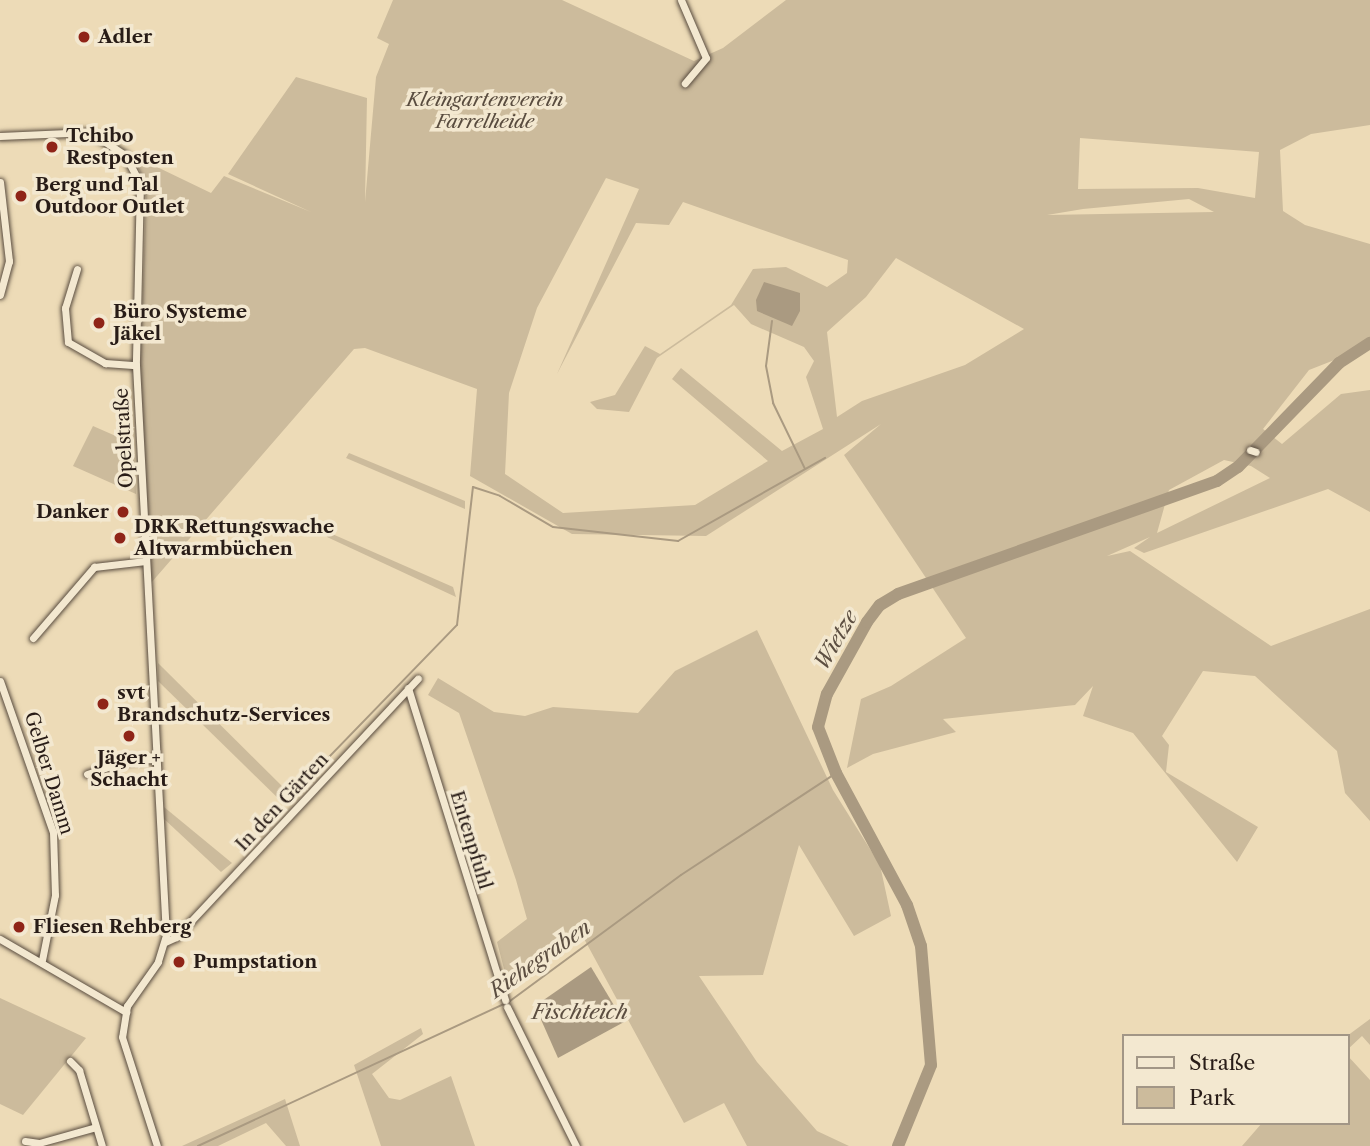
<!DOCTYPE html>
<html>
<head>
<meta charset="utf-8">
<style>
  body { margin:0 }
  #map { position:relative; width:1370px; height:1146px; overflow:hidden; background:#eddbb7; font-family:"Libre Caslon Text",serif }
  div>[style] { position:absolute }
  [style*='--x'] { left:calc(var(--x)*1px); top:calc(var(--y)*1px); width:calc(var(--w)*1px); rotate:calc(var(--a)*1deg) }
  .green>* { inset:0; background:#ccbb9c }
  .water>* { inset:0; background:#aa9a81 }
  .stream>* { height:2px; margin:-1px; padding:0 1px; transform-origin:1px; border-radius:1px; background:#aa9a81 }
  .river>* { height:12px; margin:-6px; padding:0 6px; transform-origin:6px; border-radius:6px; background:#aa9a81 }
  .roads { filter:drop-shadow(0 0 2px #594c3f) drop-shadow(0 0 2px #594c3f) }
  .minor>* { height:7px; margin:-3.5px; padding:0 3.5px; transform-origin:3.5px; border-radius:3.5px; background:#f3e8d0 }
  .dots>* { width:19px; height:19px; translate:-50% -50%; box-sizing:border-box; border:4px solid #f3e8d0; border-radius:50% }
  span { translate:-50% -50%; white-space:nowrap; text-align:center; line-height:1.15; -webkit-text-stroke:7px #f3e8d0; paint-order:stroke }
  .poi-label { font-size:19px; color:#281c17; font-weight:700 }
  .left { translate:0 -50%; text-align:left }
  .right { translate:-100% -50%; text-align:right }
  .park-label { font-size:19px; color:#594c3f; font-style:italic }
  .street-label { font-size:19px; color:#281c17 }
  .water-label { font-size:21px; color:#5c4e41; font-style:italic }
  .legend { position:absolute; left:1122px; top:1034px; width:228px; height:91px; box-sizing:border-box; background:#f3e8d0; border:2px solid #a29686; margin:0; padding:9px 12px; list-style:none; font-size:21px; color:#281c17 }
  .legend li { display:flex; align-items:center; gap:14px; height:35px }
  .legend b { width:35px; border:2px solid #a29686 }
</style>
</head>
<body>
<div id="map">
  <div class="green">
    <div style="clip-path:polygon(evenodd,393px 0,562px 0,694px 61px,723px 48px,786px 0,1370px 0,1370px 125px,1311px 134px,1280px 150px,1283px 211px,1305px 225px,1370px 244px,1370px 346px,1309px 370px,1263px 429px,1282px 444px,1341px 394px,1370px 390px,1370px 512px,1328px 489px,1144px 553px,1134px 548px,1150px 537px,1107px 556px,1130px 551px,1271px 646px,1370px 609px,1370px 821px,1345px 793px,1337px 751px,1255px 676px,1203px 671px,1162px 736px,1169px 745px,1166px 772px,1258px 827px,1237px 862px,1133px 733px,1083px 716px,1093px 686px,1075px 705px,943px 719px,956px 732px,873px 754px,847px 768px,861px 699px,891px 686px,966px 638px,844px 455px,881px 424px,706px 536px,572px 534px,470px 476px,477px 389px,365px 348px,354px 349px,151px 583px,140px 373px,146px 198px,140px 171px,128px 153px,211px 193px,224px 176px,311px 212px,228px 174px,296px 77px,367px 98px,365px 202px,376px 77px,389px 44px,377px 38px,393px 0,1080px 138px,1259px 152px,1255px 198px,1198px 188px,1078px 189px,1080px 138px,393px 0,606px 178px,639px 189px,557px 374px,636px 223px,669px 225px,683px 202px,848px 260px,847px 273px,827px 287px,786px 267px,753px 269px,731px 305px,660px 354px,645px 346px,615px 395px,590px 402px,597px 409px,629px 412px,657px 358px,734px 305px,751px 324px,804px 347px,814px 361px,806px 377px,823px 429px,782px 451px,681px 368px,672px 379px,768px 461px,695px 505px,563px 513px,505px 474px,509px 393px,537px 308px,606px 178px,393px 0,1189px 199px,1214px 212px,1047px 215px,1083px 209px,1189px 199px,393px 0,896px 258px,1024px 329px,965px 365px,862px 401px,837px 417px,827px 332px,866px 297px,896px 258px,393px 0,1224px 460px,1251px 466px,1270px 478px,1157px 533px,1169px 490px,1224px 460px)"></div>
    <div style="clip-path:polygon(93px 426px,134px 444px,136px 494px,73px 466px)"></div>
    <div style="clip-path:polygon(349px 453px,465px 501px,465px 509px,346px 458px)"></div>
    <div style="clip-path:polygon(330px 533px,453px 587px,456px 597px,327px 537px)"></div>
    <div style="clip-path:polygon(757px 630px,833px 790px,880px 865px,891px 916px,854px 936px,799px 845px,763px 975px,699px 976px,757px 1062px,817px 1131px,849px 1146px,747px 1146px,724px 1103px,684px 1123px,582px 935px,510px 992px,497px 942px,527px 919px,516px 880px,459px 713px,428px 695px,438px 678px,494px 712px,525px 716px,553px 707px,638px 713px,675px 671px)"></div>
    <div style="clip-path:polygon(158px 663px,289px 793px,285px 805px,158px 681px)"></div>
    <div style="clip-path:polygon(164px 807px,232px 863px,221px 872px,163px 818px)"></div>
    <div style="clip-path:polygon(0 998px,86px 1038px,23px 1115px,0 1104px)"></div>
    <div style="clip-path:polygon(1370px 1019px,1370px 1045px,1362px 1036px,1347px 1050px,1347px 1036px)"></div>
    <div style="clip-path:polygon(421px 1028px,423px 1034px,372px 1074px,389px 1098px,400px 1100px,451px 1076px,475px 1146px,381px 1146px,354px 1065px)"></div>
    <div style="clip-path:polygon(1347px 1055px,1370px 1080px,1370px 1146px,1242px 1146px,1262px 1123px,1347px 1123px)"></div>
    <div style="clip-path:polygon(285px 1099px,300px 1146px,286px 1146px,266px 1123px,218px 1146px,182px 1146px)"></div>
  </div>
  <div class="water">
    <div style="clip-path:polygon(764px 282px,800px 293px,800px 311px,792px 326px,757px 311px,756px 300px)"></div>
    <div style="clip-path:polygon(591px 967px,624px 1022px,558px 1058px,535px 1006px)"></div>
  </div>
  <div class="stream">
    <div style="--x:772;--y:321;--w:45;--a:97.6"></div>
    <div style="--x:766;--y:366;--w:38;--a:79"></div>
    <div style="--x:773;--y:403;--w:73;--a:64.1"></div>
    <div style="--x:297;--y:790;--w:230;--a:-45.9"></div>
    <div style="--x:457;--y:625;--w:139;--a:-83.4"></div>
    <div style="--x:473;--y:487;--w:28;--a:18"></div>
    <div style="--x:500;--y:496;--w:61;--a:30.3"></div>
    <div style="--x:553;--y:527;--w:126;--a:6.4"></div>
    <div style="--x:678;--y:541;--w:169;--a:-29.5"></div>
    <div style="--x:198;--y:1146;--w:344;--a:-24.9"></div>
    <div style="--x:510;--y:1001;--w:212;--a:-36.4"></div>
    <div style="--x:681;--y:875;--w:186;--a:-33.3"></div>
  </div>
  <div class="river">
    <div style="--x:898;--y:1146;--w:87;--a:-67.8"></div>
    <div style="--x:931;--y:1065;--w:119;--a:-94.8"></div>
    <div style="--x:921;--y:946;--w:43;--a:-108.9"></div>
    <div style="--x:907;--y:905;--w:150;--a:-118.3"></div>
    <div style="--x:836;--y:773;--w:49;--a:-111.4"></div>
    <div style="--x:818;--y:727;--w:34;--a:-75"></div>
    <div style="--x:827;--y:694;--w:82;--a:-60.9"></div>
    <div style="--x:867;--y:622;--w:21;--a:-53"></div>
    <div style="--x:880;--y:605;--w:21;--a:-31"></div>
    <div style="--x:898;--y:594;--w:338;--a:-19.5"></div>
    <div style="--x:1217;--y:481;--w:25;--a:-34"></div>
    <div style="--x:1238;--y:467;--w:145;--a:-45.8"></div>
    <div style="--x:1339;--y:363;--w:37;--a:-33"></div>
  </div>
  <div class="roads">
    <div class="minor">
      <div style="--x:681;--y:0;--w:63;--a:66.7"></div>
      <div style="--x:706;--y:58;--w:33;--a:130"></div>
      <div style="--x:0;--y:136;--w:90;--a:-2.5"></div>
      <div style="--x:90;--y:132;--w:42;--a:33.3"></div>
      <div style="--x:125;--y:155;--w:32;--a:62"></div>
      <div style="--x:140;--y:183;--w:182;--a:91.3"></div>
      <div style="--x:136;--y:365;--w:571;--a:86.99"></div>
      <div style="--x:166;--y:935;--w:28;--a:107"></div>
      <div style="--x:158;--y:962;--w:54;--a:125.2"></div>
      <div style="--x:127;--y:1006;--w:31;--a:99"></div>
      <div style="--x:122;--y:1037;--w:114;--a:72.2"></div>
      <div style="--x:0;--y:182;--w:80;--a:83.5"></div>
      <div style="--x:9;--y:261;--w:35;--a:105"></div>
      <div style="--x:77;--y:269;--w:41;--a:107.1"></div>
      <div style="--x:65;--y:308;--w:34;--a:85"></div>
      <div style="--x:68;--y:342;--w:43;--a:29.6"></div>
      <div style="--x:105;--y:363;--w:31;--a:4"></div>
      <div style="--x:1250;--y:450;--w:6;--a:18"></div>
      <div style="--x:33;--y:638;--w:94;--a:-49.3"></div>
      <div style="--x:94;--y:567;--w:52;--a:-6.6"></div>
      <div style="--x:0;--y:681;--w:160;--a:70.7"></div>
      <div style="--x:53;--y:832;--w:63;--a:88.2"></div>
      <div style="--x:55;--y:895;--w:66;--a:101.3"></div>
      <div style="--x:408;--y:688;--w:327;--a:72.7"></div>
      <div style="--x:87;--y:774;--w:44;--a:-18.4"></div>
      <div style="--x:129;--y:760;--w:27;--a:-2"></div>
      <div style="--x:0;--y:939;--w:146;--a:30.1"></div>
      <div style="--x:165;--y:942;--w:12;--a:-24"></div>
      <div style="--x:176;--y:937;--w:354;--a:-46.9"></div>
      <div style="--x:507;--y:1007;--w:155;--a:63.6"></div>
      <div style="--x:70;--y:1061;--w:13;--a:45"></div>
      <div style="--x:79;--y:1070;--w:79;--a:73.2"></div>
      <div style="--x:25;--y:1141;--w:14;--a:8"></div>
      <div style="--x:39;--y:1143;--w:59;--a:-15.7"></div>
    </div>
  </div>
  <div class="dots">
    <div style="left:84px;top:37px;background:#8f2418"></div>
    <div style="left:52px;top:147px;background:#8f2418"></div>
    <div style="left:21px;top:196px;background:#8f2418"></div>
    <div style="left:99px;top:323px;background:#8f2418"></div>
    <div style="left:123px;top:512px;background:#8f2418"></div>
    <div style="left:120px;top:538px;background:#8f2418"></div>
    <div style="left:103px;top:704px;background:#8f2418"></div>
    <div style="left:129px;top:736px;background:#8f2418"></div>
    <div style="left:19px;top:927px;background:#8f2418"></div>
    <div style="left:179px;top:962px;background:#8f2418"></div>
  </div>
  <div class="poi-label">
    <span class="left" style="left:98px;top:37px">Adler</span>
    <span class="left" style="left:66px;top:147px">Tchibo<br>Restposten</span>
    <span class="left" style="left:35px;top:196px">Berg und Tal<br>Outdoor Outlet</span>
    <span class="left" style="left:113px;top:323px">Büro Systeme<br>Jäkel</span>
    <span class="right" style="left:109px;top:512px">Danker</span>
    <span class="left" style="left:134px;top:538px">DRK Rettungswache<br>Altwarmbüchen</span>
    <span class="left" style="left:117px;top:704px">svt<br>Brandschutz-Services</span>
    <span style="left:129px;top:769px">Jäger +<br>Schacht</span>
    <span class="left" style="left:33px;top:927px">Fliesen Rehberg</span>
    <span class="left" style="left:193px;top:962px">Pumpstation</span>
  </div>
  <div class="park-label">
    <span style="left:485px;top:111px">Kleingartenverein<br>Farrelheide</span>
  </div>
  <div class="street-label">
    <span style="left:124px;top:438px;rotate:-93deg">Opelstraße</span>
    <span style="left:49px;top:773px;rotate:73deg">Gelber Damm</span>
    <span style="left:282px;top:802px;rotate:-47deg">In den Gärten</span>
    <span style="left:471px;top:840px;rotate:73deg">Entenpfuhl</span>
  </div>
  <div class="water-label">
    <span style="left:836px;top:640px;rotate:-60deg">Wietze</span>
    <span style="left:540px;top:959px;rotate:-35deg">Riehegraben</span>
    <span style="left:580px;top:1012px">Fischteich</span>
  </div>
  <ul class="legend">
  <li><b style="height:9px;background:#f3e8d0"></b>Straße</li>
  <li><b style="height:19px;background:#ccbb9c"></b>Park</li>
  </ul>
</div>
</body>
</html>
